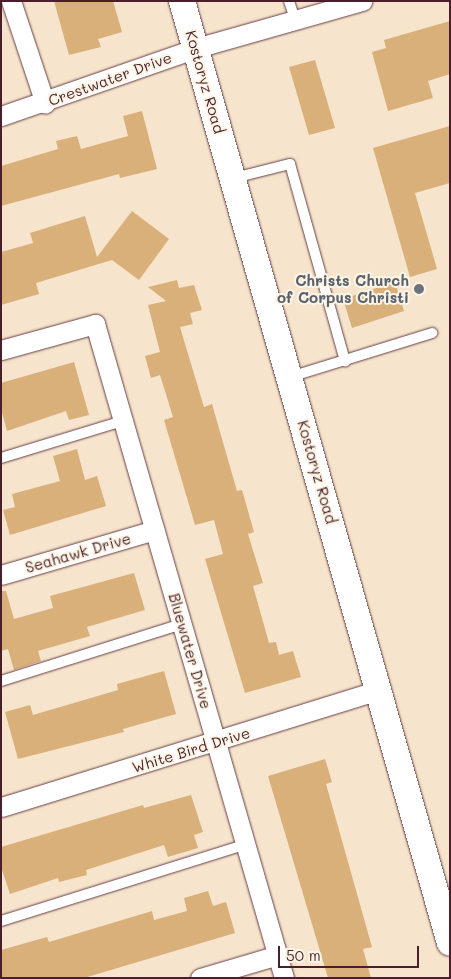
<!DOCTYPE html>
<html>
<head>
<meta charset="utf-8">
<style>
  body { margin:0 }
  #map { position:relative; width:451px; height:979px; overflow:hidden; background:#f7e4cc; font-family:Mali,sans-serif }
  div>[style] { position:absolute }
  [style*='--x'] { left:calc(var(--x)*1px); top:calc(var(--y)*1px); width:calc(var(--w)*1px); rotate:calc(var(--a)*1deg) }
  .building>* { inset:0; background:#d9b07a }
  .roads { filter:drop-shadow(0 0 1px #643d43) drop-shadow(0 0 1px #643d43) }
  .lane>* { height:10px; margin:-5px; padding:0 5px; transform-origin:5px; border-radius:5px; background:#fff }
  .street>* { height:19px; margin:-9.5px; padding:0 9.5px; transform-origin:9.5px; border-radius:9.5px; background:#fff }
  .secondary>* { height:26px; margin:-13px; padding:0 13px; transform-origin:13px; border-radius:13px; background:#fff }
  .dots>* { width:14px; height:14px; translate:-50% -50%; box-sizing:border-box; border:2px solid #fcf5e5; border-radius:50% }
  span { translate:-50% -50%; white-space:nowrap; text-align:center; line-height:1.15; -webkit-text-stroke:4px #fcf5e5; paint-order:stroke }
  .street-label { font-size:15px; color:#4a1f2b }
  .worship-label { font-size:15px; color:#5b616d; font-weight:700 }
  .right { translate:-100% -50%; text-align:right }
  .frame { position:absolute; inset:0; border:2px solid #4a1f2b; pointer-events:none }
  .scale { position:absolute; left:278px; top:946px; width:141px; height:22px; box-sizing:border-box; border:2px solid #4a1f2b; border-top:0; padding-left:6px; font-size:15px; line-height:18px; white-space:nowrap; color:#4a1f2b; -webkit-text-stroke:4px #fcf5e5; paint-order:stroke }
</style>
</head>
<body>
<div id="map">
  <div class="building">
    <div style="clip-path:polygon(54px 1px,113px 1px,122px 32px,98px 39px,101px 47px,69px 55px)"></div>
    <div style="clip-path:polygon(450px 21px,450px 74px,428px 81px,433px 98px,388px 111px,372px 52px,386px 48px,384px 40px)"></div>
    <div style="clip-path:polygon(315px 60px,335px 128px,309px 135px,289px 67px)"></div>
    <div style="clip-path:polygon(142px 111px,157px 169px,120px 178px,119px 174px,1px 206px,1px 166px,58px 149px,56px 141px,77px 136px,81px 149px,128px 136px,123px 116px)"></div>
    <div style="clip-path:polygon(450px 126px,450px 183px,415px 193px,437px 269px,410px 277px,373px 148px)"></div>
    <div style="clip-path:polygon(132px 211px,169px 239px,139px 280px,112px 260px,36px 283px,39px 294px,1px 305px,1px 252px,33px 243px,30px 233px,85px 216px,97px 257px)"></div>
    <div style="clip-path:polygon(177px 280px,179px 288px,194px 285px,202px 310px,190px 313px,193px 324px,180px 327px,204px 407px,212px 404px,237px 491px,242px 490px,254px 532px,248px 534px,263px 583px,253px 586px,269px 643px,276px 642px,279px 655px,293px 651px,301px 677px,245px 693px,205px 559px,223px 554px,214px 520px,195px 525px,164px 420px,173px 417px,160px 375px,151px 378px,145px 356px,160px 352px,148px 305px,166px 301px,148px 287px)"></div>
    <div style="clip-path:polygon(395px 282px,404px 311px,352px 328px,343px 299px)"></div>
    <div style="clip-path:polygon(74px 362px,89px 415px,69px 420px,66px 411px,7px 431px,1px 409px,1px 383px)"></div>
    <div style="clip-path:polygon(77px 449px,85px 480px,97px 476px,106px 506px,10px 535px,3px 510px,15px 507px,12px 494px,60px 481px,53px 456px)"></div>
    <div style="clip-path:polygon(134px 573px,145px 610px,87px 627px,90px 636px,38px 651px,41px 661px,14px 670px,8px 649px,1px 651px,1px 591px,6px 591px,14px 619px,53px 608px,50px 596px)"></div>
    <div style="clip-path:polygon(164px 671px,176px 714px,123px 729px,124px 732px,18px 759px,5px 712px,30px 705px,33px 715px,118px 690px,117px 684px)"></div>
    <div style="clip-path:polygon(325px 759px,332px 782px,326px 784px,372px 947px,363px 949px,371px 978px,328px 978px,268px 776px)"></div>
    <div style="clip-path:polygon(191px 795px,203px 832px,194px 835px,198px 848px,168px 857px,164px 845px,86px 870px,87px 875px,59px 882px,58px 878px,10px 894px,1px 867px,1px 847px,143px 805px,144px 808px)"></div>
    <div style="clip-path:polygon(208px 891px,213px 906px,226px 902px,235px 933px,84px 978px,1px 978px,1px 950px,47px 937px,49px 942px,152px 911px,154px 920px,187px 911px,184px 898px)"></div>
  </div>
  <div class="roads">
    <div class="lane">
      <div style="--x:289;--y:1;--w:20;--a:72"></div>
      <div style="--x:234;--y:178;--w:58;--a:-14"></div>
      <div style="--x:290;--y:164;--w:205;--a:74.4"></div>
      <div style="--x:290;--y:377;--w:149;--a:-17.2"></div>
      <div style="--x:1;--y:458;--w:127;--a:-16.9"></div>
      <div style="--x:1;--y:681;--w:190;--a:-17.5"></div>
      <div style="--x:1;--y:921;--w:257;--a:-17.4"></div>
    </div>
    <div class="street">
      <div style="--x:11;--y:1;--w:108;--a:71.6"></div>
      <div style="--x:1;--y:116;--w:207;--a:-19.2"></div>
      <div style="--x:196;--y:48;--w:173;--a:-15.8"></div>
      <div style="--x:1;--y:350;--w:98;--a:-15.5"></div>
      <div style="--x:95;--y:324;--w:681;--a:73.88"></div>
      <div style="--x:1;--y:575;--w:160;--a:-16.3"></div>
      <div style="--x:1;--y:807;--w:397;--a:-17.2"></div>
      <div style="--x:200;--y:978;--w:81;--a:-16.4"></div>
    </div>
    <div class="secondary">
      <div style="--x:182;--y:1;--w:979;--a:74.12"></div>
    </div>
  </div>
  <div class="dots">
    <div style="left:419px;top:289px;background:#6b7280"></div>
  </div>
  <div class="street-label">
    <span style="left:110px;top:79px;rotate:-20deg">Crestwater Drive</span>
    <span style="left:205px;top:82px;rotate:74deg">Kostoryz Road</span>
    <span style="left:317px;top:472px;rotate:74deg">Kostoryz Road</span>
    <span style="left:78px;top:553px;rotate:-16deg">Seahawk Drive</span>
    <span style="left:190px;top:651px;rotate:74deg">Bluewater Drive</span>
    <span style="left:191px;top:750px;rotate:-17deg">White Bird Drive</span>
  </div>
  <div class="worship-label">
    <span class="right" style="left:409px;top:289px">Christs Church<br>of Corpus Christi</span>
  </div>
  <div class="frame"></div>
  <div class="scale">50 m</div>
</div>
</body>
</html>
